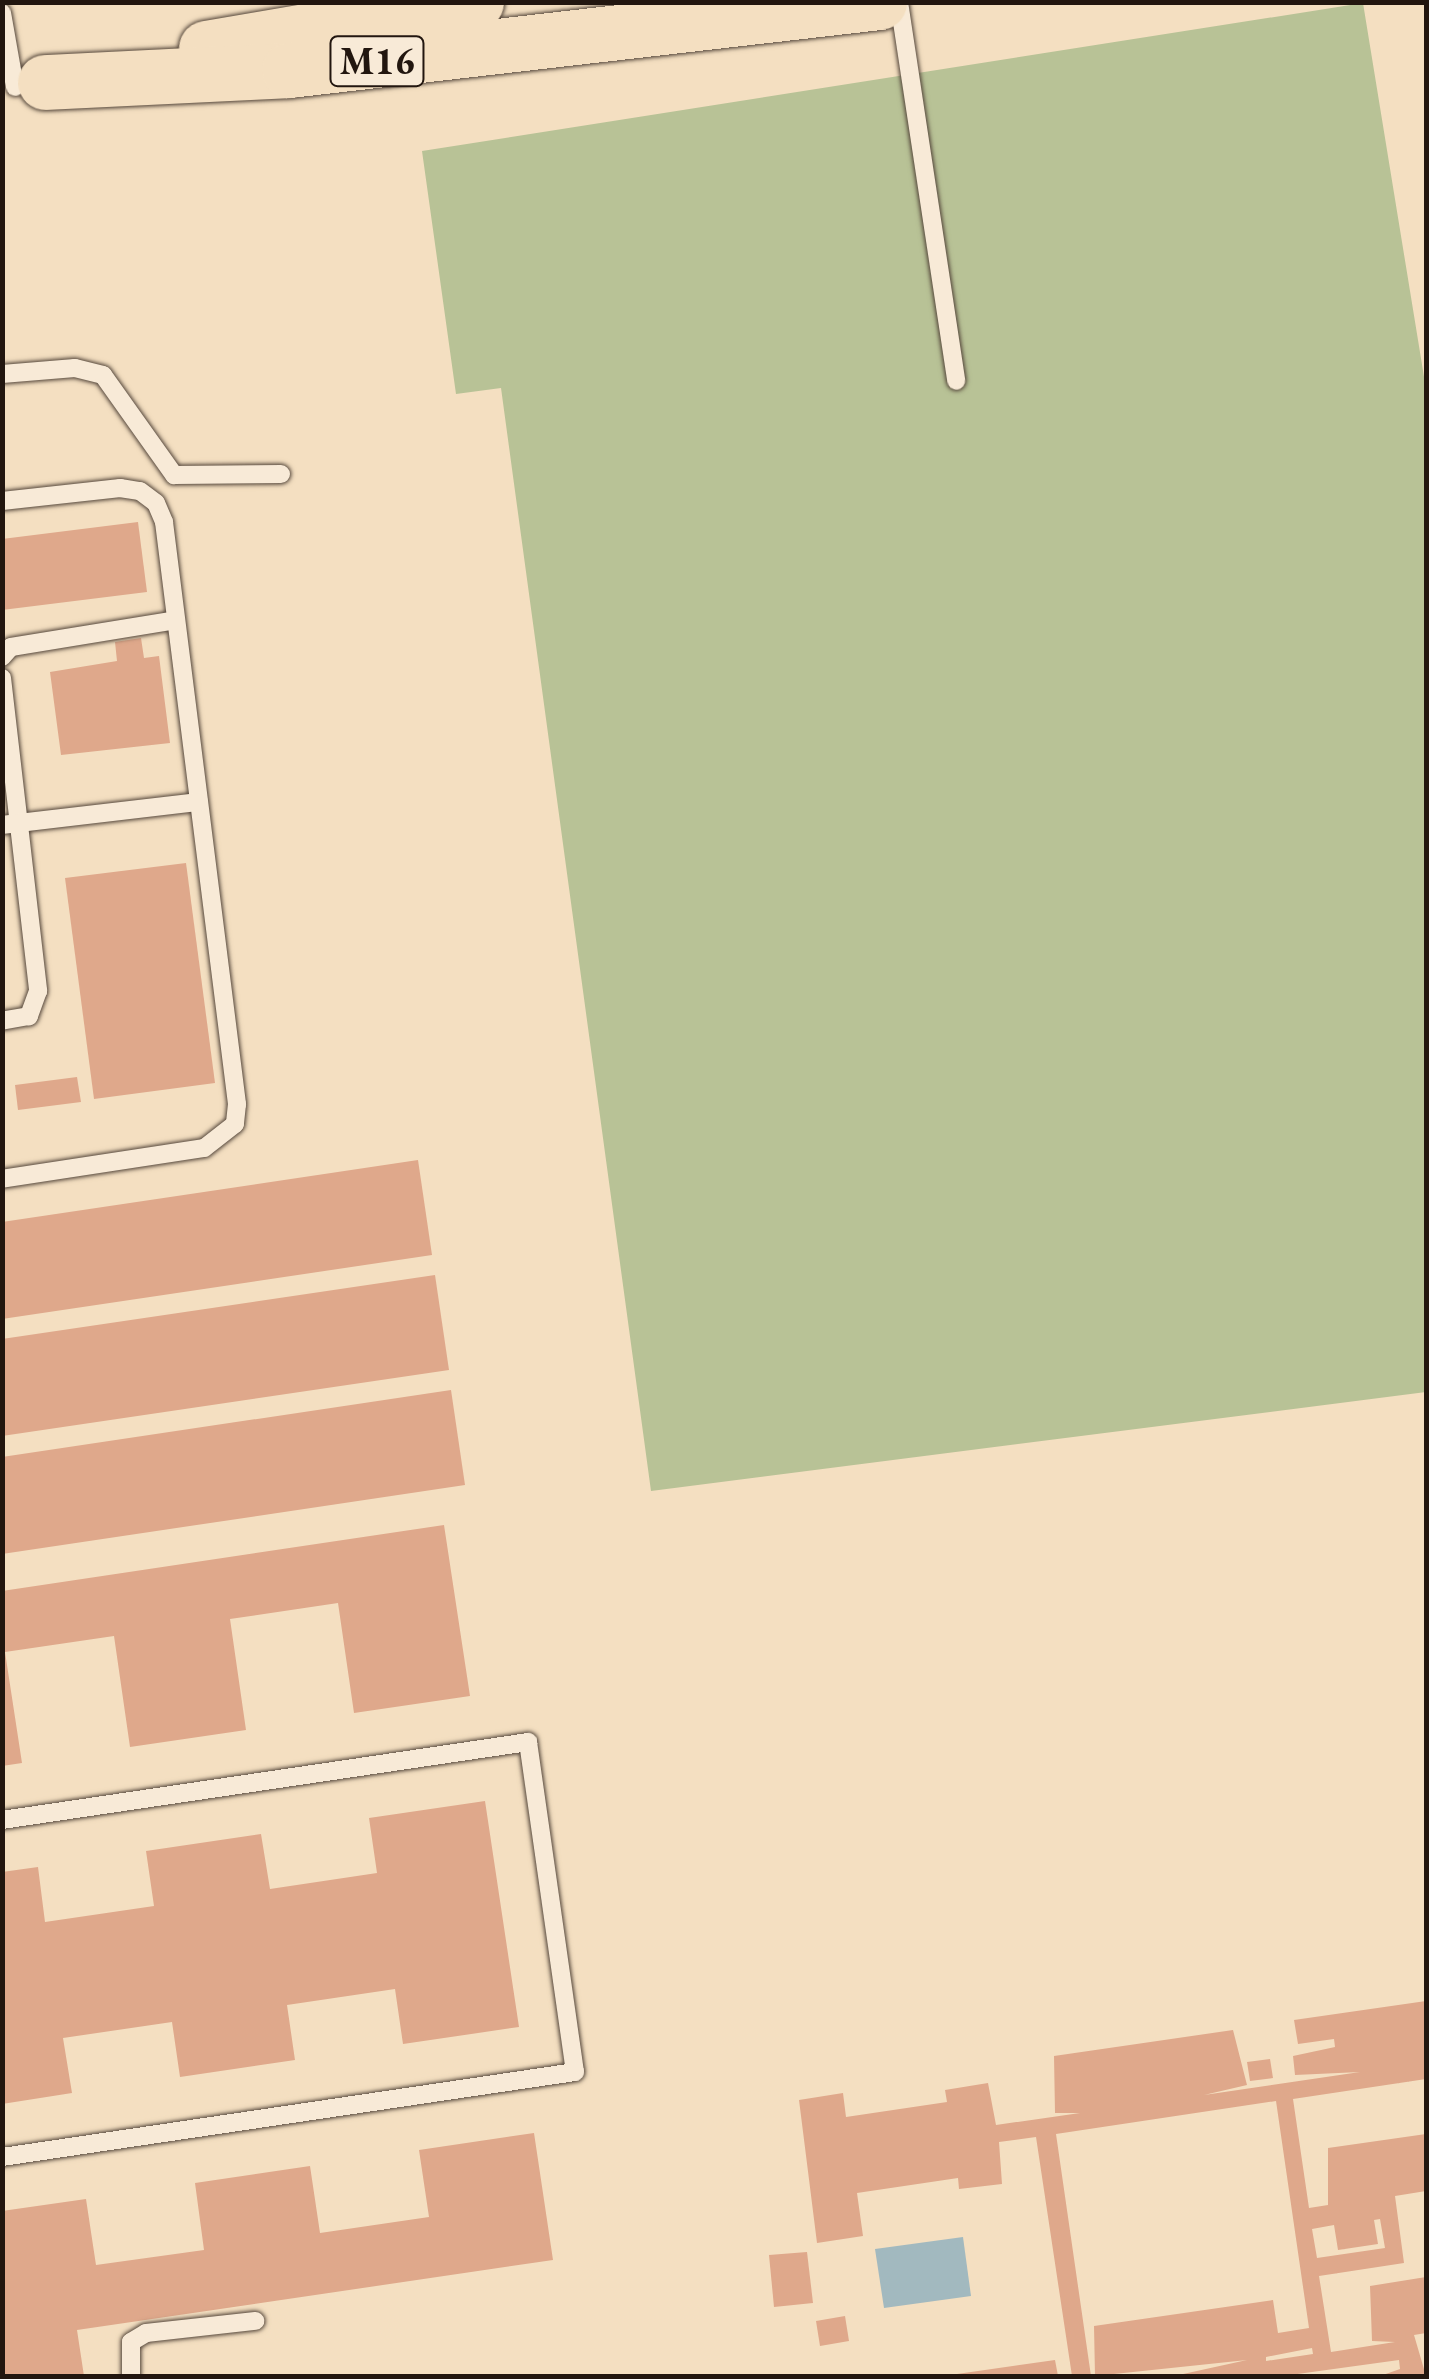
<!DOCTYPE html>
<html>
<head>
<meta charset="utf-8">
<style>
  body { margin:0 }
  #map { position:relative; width:1429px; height:2379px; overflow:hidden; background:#f4dfc1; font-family:"EB Garamond",serif }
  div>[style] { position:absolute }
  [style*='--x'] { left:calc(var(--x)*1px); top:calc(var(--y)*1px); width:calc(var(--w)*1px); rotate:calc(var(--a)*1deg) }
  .green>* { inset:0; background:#b8c296 }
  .water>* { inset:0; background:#a2b9bf }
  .building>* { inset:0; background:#dfa88b }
  .roads { filter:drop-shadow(0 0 2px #56483c) drop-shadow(0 0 2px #56483c) }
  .lane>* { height:18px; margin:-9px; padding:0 9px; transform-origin:9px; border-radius:9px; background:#f8ead7 }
  .primary>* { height:55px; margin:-27.5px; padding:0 27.5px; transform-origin:27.5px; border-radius:27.5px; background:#f4dfc1 }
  span { translate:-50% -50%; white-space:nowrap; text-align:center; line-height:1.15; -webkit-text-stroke:9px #f8ead7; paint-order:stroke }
  .shield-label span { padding:2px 8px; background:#f8ead7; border:2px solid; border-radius:8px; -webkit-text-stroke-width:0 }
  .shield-label { font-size:38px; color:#22160f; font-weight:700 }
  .frame { position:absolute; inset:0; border:5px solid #22160f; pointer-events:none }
</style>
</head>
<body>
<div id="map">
  <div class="green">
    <div style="clip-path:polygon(1363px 3px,1426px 389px,1426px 1392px,651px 1491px,501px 388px,456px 394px,422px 151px)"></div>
  </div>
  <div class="water">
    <div style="clip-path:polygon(963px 2237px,971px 2296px,884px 2308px,875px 2249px)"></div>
  </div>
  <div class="building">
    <div style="clip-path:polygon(138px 522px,147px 592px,2px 610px,2px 539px)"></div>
    <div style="clip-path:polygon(141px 638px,144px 658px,159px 656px,170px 743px,61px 755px,50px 672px,117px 661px,115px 642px)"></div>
    <div style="clip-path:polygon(186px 863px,215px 1083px,94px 1099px,65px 878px)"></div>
    <div style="clip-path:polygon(77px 1077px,81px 1102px,18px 1110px,15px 1085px)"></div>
    <div style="clip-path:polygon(418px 1160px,432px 1255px,2px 1319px,2px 1222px)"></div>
    <div style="clip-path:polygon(435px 1275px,449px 1370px,2px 1436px,2px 1339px)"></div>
    <div style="clip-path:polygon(451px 1390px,465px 1485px,2px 1554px,2px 1457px)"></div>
    <div style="clip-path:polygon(444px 1525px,470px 1696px,354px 1713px,338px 1603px,230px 1619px,246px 1730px,130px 1747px,114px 1636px,5px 1652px,22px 1763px,2px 1766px,2px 1591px)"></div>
    <div style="clip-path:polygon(485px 1801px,519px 2027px,403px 2044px,395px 1989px,287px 2005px,295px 2060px,180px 2077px,172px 2022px,63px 2038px,72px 2093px,2px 2104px,2px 1872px,38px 1867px,45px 1922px,154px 1906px,146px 1851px,261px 1834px,270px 1889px,377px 1873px,369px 1818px)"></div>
    <div style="clip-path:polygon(evenodd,1426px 2001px,1426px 2079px,1293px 2099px,1309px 2208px,1328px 2205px,1328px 2148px,1426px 2134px,1426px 2191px,1395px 2196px,1404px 2263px,1319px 2276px,1331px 2352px,1395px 2342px,1372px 2341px,1370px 2286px,1426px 2277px,1426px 2333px,1414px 2335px,1426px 2376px,1380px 2376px,1400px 2369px,1399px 2360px,1283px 2376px,1174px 2376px,1247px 2360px,1095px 2376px,1094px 2326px,1273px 2300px,1278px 2333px,1309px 2328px,1276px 2101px,1056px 2134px,1091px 2376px,1072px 2376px,1036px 2137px,999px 2142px,1002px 2184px,959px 2189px,958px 2178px,857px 2193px,863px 2236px,817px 2243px,799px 2100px,843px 2093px,846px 2117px,947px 2102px,945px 2090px,988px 2083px,996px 2125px,1080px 2113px,1055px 2113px,1054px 2056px,1233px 2030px,1247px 2085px,1204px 2095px,1360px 2072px,1295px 2075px,1293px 2056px,1335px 2047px,1334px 2039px,1298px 2044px,1294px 2020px,1426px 2001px,1380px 2219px,1385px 2248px,1317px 2258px,1312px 2229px,1334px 2225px,1338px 2250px,1378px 2244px,1374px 2220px,1380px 2219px,1426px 2001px,1312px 2348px,1313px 2354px,1266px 2361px,1266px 2357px,1312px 2348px)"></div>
    <div style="clip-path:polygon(1270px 2059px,1273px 2078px,1250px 2081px,1247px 2062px)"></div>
    <div style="clip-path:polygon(534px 2133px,553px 2260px,77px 2330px,84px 2376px,2px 2376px,2px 2211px,86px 2199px,96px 2265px,204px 2250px,195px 2183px,310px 2166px,320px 2233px,429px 2217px,419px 2150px)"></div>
    <div style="clip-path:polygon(807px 2252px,813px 2303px,774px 2307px,769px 2255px)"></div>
    <div style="clip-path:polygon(845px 2316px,849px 2341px,820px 2346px,816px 2321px)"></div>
    <div style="clip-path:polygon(1055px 2360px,1058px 2376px,957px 2376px,957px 2374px)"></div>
  </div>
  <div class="roads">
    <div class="lane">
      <div style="--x:899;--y:2;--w:383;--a:81.4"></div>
      <div style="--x:2;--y:13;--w:75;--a:80"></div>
      <div style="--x:2;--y:374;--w:73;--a:-4.7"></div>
      <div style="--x:75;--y:368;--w:29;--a:14"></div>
      <div style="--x:103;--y:375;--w:123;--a:54.6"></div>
      <div style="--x:174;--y:475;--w:107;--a:-0.5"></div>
      <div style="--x:2;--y:501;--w:119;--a:-6.3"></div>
      <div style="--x:120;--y:488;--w:20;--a:9"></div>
      <div style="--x:140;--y:491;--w:20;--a:37"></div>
      <div style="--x:156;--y:503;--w:21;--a:67"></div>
      <div style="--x:164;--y:522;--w:587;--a:82.85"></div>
      <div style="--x:237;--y:1104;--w:20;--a:96"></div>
      <div style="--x:235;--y:1124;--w:39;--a:142"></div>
      <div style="--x:204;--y:1148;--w:204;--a:171.3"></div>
      <div style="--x:2;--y:657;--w:13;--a:-48"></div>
      <div style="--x:11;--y:647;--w:167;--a:-9.3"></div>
      <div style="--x:2;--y:678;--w:315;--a:83.4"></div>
      <div style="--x:38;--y:991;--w:27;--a:110"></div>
      <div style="--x:29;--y:1016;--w:27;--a:170"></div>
      <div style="--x:2;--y:825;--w:198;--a:-6.7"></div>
      <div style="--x:2;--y:1820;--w:532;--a:-8.43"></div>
      <div style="--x:528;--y:1742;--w:333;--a:81.9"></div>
      <div style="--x:575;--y:2072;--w:579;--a:171.56"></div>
      <div style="--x:131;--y:2376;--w:34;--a:-90"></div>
      <div style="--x:131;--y:2342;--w:17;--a:-31"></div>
      <div style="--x:146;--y:2333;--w:110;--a:-6.3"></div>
    </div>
    <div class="primary">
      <div style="--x:206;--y:48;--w:274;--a:-9.7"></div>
      <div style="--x:45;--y:82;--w:244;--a:-2.8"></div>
      <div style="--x:289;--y:70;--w:594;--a:-6.57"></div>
    </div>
  </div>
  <div class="shield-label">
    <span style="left:377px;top:61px">M16</span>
  </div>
  <div class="frame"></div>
</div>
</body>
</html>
